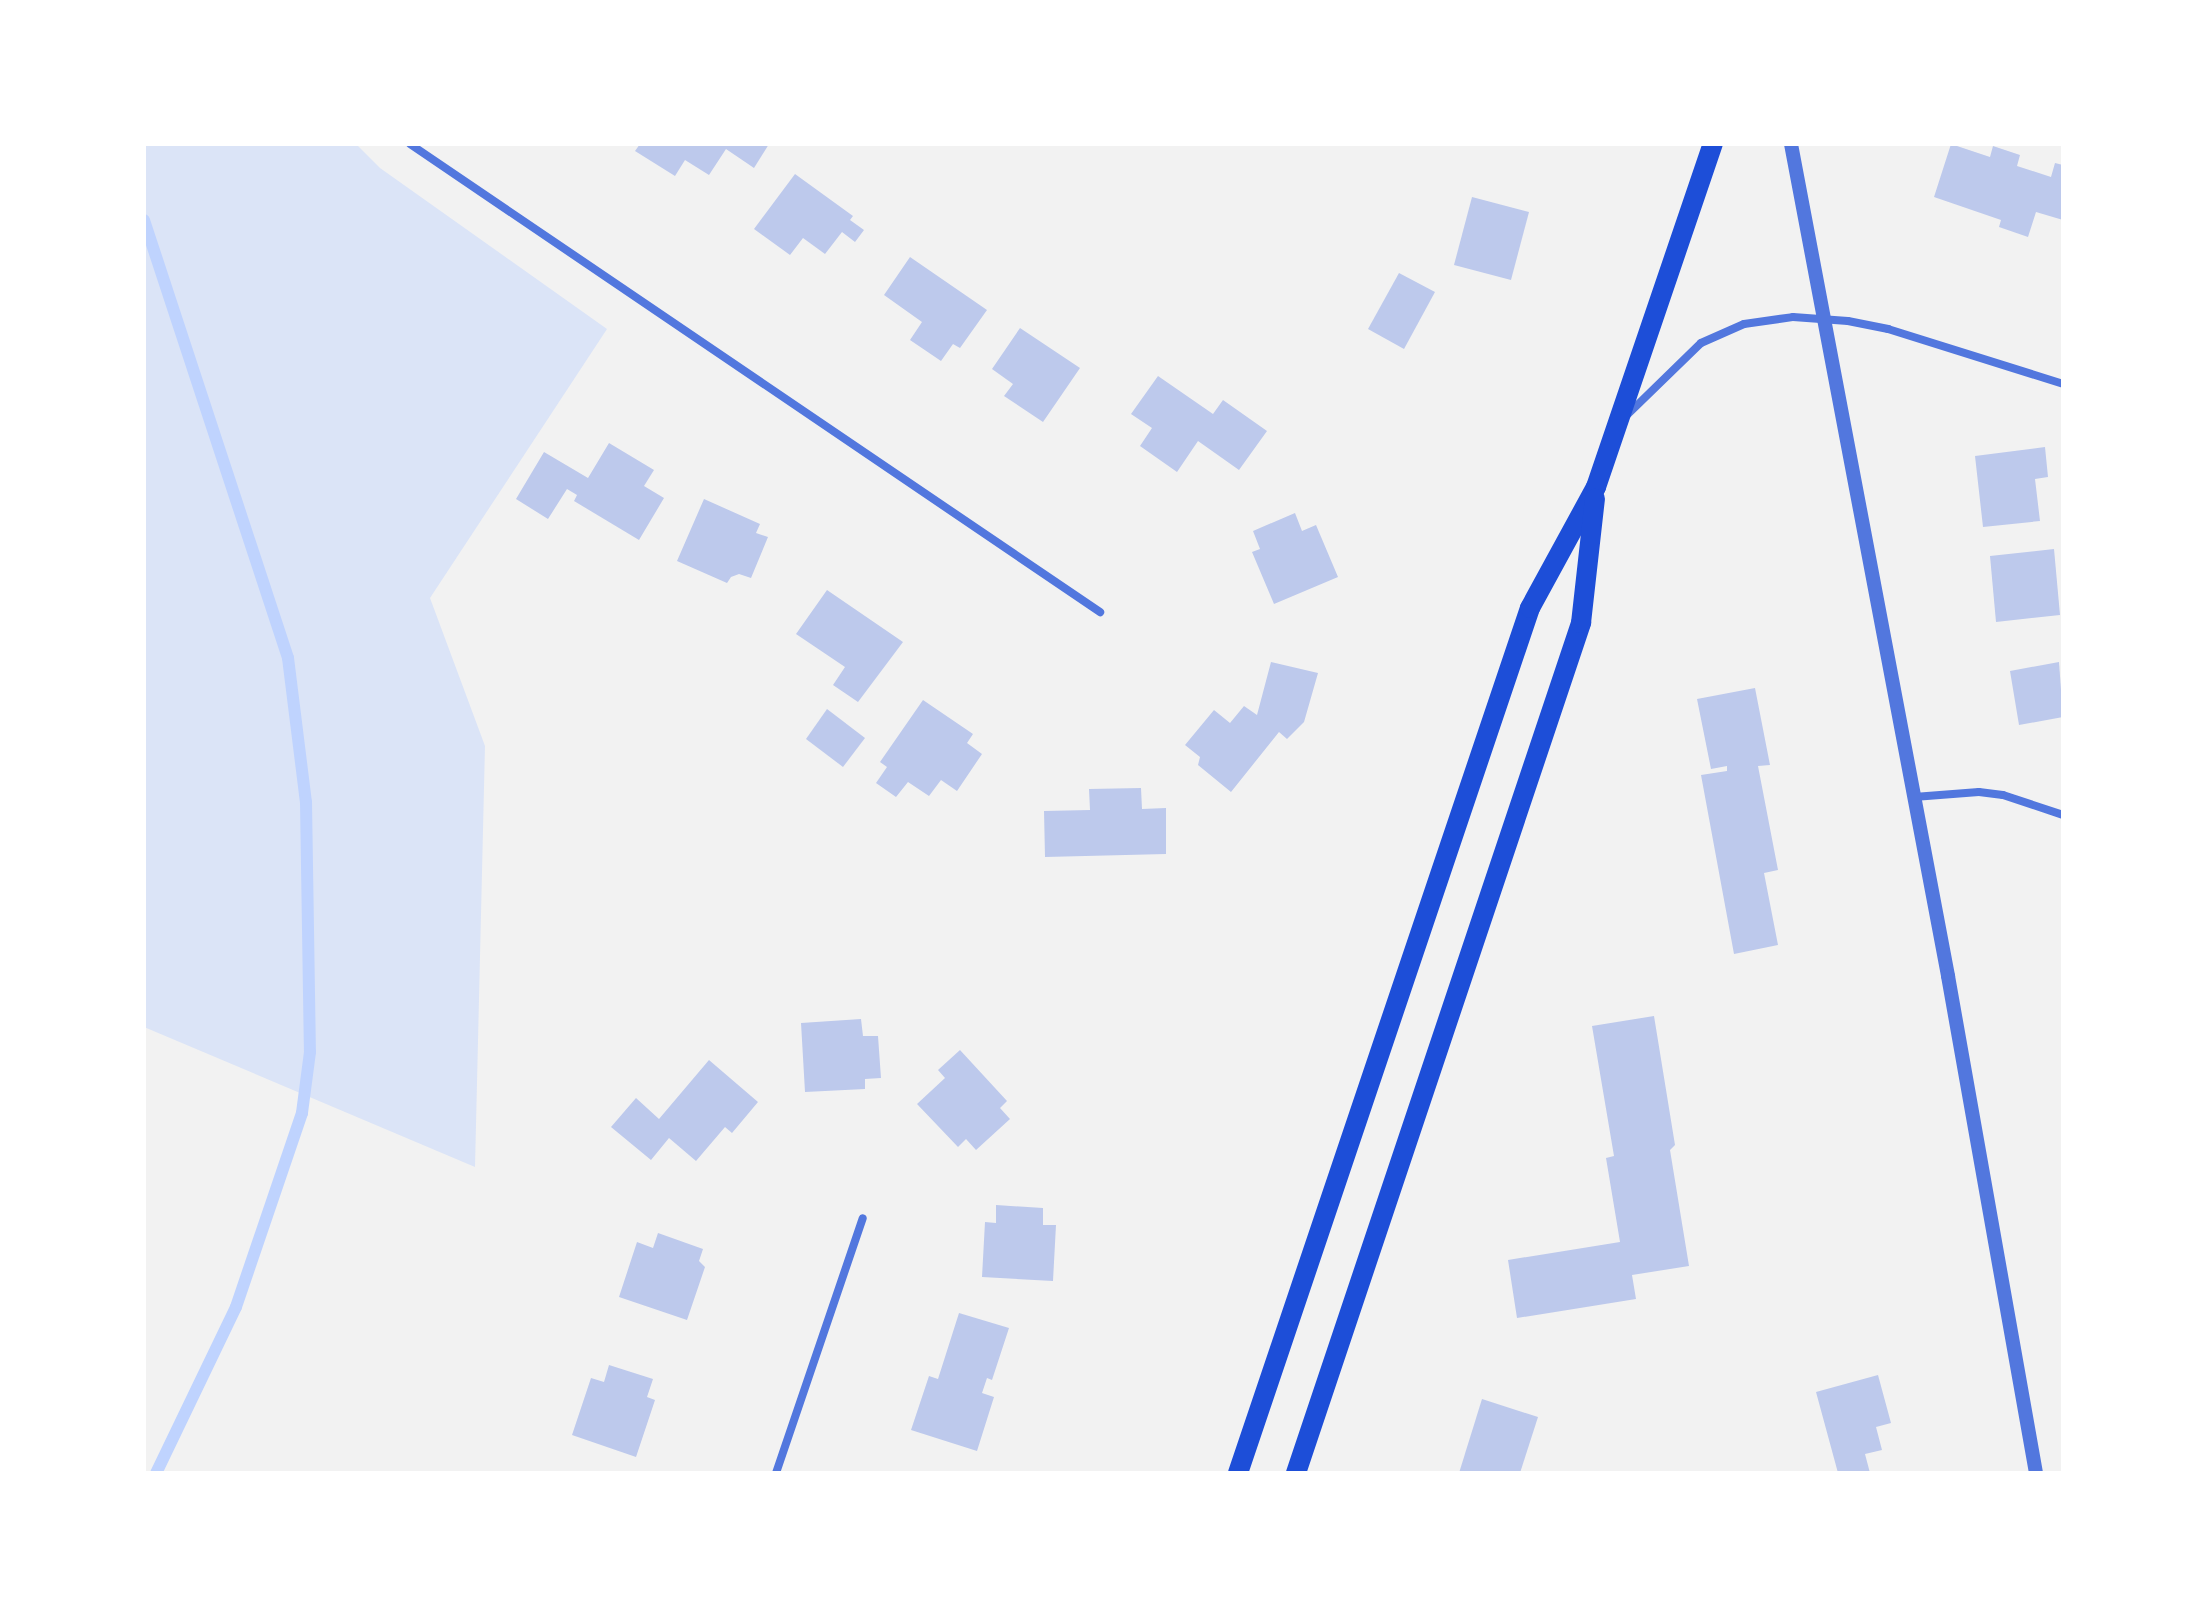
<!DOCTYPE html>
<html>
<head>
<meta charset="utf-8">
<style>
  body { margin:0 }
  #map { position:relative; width:2207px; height:1617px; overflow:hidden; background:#f2f2f2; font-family:"PT Sans",sans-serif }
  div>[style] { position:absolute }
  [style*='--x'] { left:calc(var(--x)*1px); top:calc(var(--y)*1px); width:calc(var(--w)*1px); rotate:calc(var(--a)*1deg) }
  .green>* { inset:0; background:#dbe4f7 }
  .stream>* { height:12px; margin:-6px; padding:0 6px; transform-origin:6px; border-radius:6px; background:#bfd3fe }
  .building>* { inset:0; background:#bdc9ec }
  .minor>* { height:8px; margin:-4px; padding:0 4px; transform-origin:4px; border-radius:4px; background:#5277de }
  .tertiary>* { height:14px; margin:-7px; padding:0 7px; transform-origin:7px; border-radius:7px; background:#5277de }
  .primary>* { height:20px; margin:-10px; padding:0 10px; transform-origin:10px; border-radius:10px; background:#1d4ed8 }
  span { translate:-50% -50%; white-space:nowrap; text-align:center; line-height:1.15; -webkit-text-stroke:6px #fff; paint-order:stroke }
  .frame { position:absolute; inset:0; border:146px solid #fff; pointer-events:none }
</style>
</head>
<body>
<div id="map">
  <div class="green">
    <div style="clip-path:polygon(144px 144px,356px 144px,380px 168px,607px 329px,430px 598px,485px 746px,475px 1167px,144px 1027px)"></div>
  </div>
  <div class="stream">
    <div style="--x:144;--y:220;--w:461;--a:71.8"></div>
    <div style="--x:288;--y:658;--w:145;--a:82.9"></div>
    <div style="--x:306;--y:802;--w:250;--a:89.1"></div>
    <div style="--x:310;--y:1052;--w:62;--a:97.5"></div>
    <div style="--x:302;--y:1113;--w:205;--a:108.8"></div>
    <div style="--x:236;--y:1307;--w:184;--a:115.7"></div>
  </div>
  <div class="building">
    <div style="clip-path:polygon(640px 144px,769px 144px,754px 168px,726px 149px,709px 175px,685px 160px,675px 176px,635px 151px)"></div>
    <div style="clip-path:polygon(1951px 144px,1990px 157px,1993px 146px,2020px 155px,2017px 166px,2051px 177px,2055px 163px,2063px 165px,2063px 220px,2036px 212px,2028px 237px,1999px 227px,2001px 220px,1934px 197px)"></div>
    <div style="clip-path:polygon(795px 174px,853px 216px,850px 220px,864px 230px,855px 242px,842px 232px,825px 254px,803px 238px,790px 255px,754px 229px)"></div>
    <div style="clip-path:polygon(1472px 197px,1529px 212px,1511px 280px,1454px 265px)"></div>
    <div style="clip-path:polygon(910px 257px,987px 310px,960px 348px,953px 344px,941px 361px,910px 340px,922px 322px,884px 295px)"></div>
    <div style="clip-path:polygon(1399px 273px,1435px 292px,1404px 349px,1368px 329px)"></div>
    <div style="clip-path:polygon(1020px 328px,1080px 368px,1043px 422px,1004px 396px,1013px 384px,992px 369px)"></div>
    <div style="clip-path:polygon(1158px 376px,1213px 414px,1223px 400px,1267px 431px,1239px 470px,1198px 441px,1177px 472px,1140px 446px,1152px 428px,1131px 414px)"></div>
    <div style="clip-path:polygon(609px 443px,654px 470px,644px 486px,664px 498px,639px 540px,574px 501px,577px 495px,567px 489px,548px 519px,516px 499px,544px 452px,588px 478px)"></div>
    <div style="clip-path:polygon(2045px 447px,2048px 477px,2035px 479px,2040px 521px,1983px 527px,1975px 456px)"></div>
    <div style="clip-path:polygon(704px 499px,760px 524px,756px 533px,768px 537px,751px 578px,739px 574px,731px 577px,727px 583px,677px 561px)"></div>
    <div style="clip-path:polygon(1295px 513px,1302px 531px,1316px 525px,1338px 577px,1274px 604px,1252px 552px,1260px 549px,1253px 531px)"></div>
    <div style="clip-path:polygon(2054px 549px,2060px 615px,1996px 622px,1990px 556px)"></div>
    <div style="clip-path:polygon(827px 590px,903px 642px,858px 702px,833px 685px,845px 667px,796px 634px)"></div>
    <div style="clip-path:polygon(1271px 662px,1318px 673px,1304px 722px,1287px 739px,1279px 732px,1231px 792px,1198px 765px,1200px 757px,1185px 745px,1214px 710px,1230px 723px,1244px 706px,1257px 715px)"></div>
    <div style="clip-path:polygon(2059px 662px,2063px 717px,2019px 725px,2010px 671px)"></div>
    <div style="clip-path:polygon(1755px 688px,1770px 765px,1758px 766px,1778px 870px,1764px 873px,1778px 945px,1734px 954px,1701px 775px,1727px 771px,1727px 766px,1711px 769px,1697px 699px)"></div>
    <div style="clip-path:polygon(923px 700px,973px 734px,967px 743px,982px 754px,957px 791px,941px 780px,929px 796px,908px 782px,896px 797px,876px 783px,887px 767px,880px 762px)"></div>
    <div style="clip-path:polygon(827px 709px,865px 738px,843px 767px,806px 739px)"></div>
    <div style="clip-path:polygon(1141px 788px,1142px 809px,1166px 808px,1166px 854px,1045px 857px,1044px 811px,1090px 810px,1089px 789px)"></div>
    <div style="clip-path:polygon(1654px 1016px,1675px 1145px,1670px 1150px,1689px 1266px,1632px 1275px,1636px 1299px,1517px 1318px,1508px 1260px,1620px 1242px,1606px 1158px,1614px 1156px,1592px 1026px)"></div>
    <div style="clip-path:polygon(861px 1019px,863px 1036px,878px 1036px,881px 1078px,865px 1079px,865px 1089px,805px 1092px,801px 1023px)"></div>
    <div style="clip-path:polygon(960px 1050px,1007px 1101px,1000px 1108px,1010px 1119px,976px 1150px,966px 1139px,958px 1147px,917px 1104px,945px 1078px,938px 1070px)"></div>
    <div style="clip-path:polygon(709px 1060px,758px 1102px,732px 1133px,725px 1127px,696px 1161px,669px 1138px,651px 1160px,611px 1127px,636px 1098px,659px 1119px)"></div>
    <div style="clip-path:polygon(996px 1205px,1043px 1208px,1043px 1225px,1056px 1225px,1053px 1281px,982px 1277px,985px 1222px,996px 1223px)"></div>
    <div style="clip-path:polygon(658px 1233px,703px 1249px,699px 1261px,705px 1267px,687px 1320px,619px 1297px,637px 1242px,653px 1248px)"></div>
    <div style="clip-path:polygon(959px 1313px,1009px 1328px,992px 1380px,987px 1378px,982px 1393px,994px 1397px,977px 1451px,911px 1430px,929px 1376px,938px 1379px)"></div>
    <div style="clip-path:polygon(609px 1365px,653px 1379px,647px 1397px,655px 1400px,636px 1457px,572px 1435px,591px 1378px,604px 1382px)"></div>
    <div style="clip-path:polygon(1878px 1375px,1891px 1423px,1876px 1427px,1882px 1450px,1865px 1454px,1870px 1473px,1838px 1473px,1816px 1392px)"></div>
    <div style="clip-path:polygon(1482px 1399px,1538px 1417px,1520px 1473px,1459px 1473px)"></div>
  </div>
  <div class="minor">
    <div style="--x:410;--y:144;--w:834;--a:34.15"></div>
    <div style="--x:1627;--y:415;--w:103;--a:-44.2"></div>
    <div style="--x:1701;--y:343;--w:47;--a:-23.8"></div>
    <div style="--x:1744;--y:324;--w:49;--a:-8.1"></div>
    <div style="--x:1793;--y:317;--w:55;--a:4.2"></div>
    <div style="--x:1848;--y:321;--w:41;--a:11.3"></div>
    <div style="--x:1888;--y:329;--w:183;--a:17.4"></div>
    <div style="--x:1914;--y:797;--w:65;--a:-4.4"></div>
    <div style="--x:1979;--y:792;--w:24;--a:7"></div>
    <div style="--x:2003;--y:795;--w:63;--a:18.4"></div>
    <div style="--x:776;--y:1473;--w:269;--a:-71.2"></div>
  </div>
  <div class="tertiary">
    <div style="--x:1791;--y:144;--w:847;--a:79.31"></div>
    <div style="--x:1948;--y:976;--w:505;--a:79.96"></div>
  </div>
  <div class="primary">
    <div style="--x:1238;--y:1473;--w:913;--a:-71.35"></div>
    <div style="--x:1530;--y:608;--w:138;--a:-61.4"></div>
    <div style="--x:1596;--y:487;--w:362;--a:-71.2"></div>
    <div style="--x:1296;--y:1473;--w:897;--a:-71.46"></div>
    <div style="--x:1581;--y:623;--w:125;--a:-83.6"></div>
  </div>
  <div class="frame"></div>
</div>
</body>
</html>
